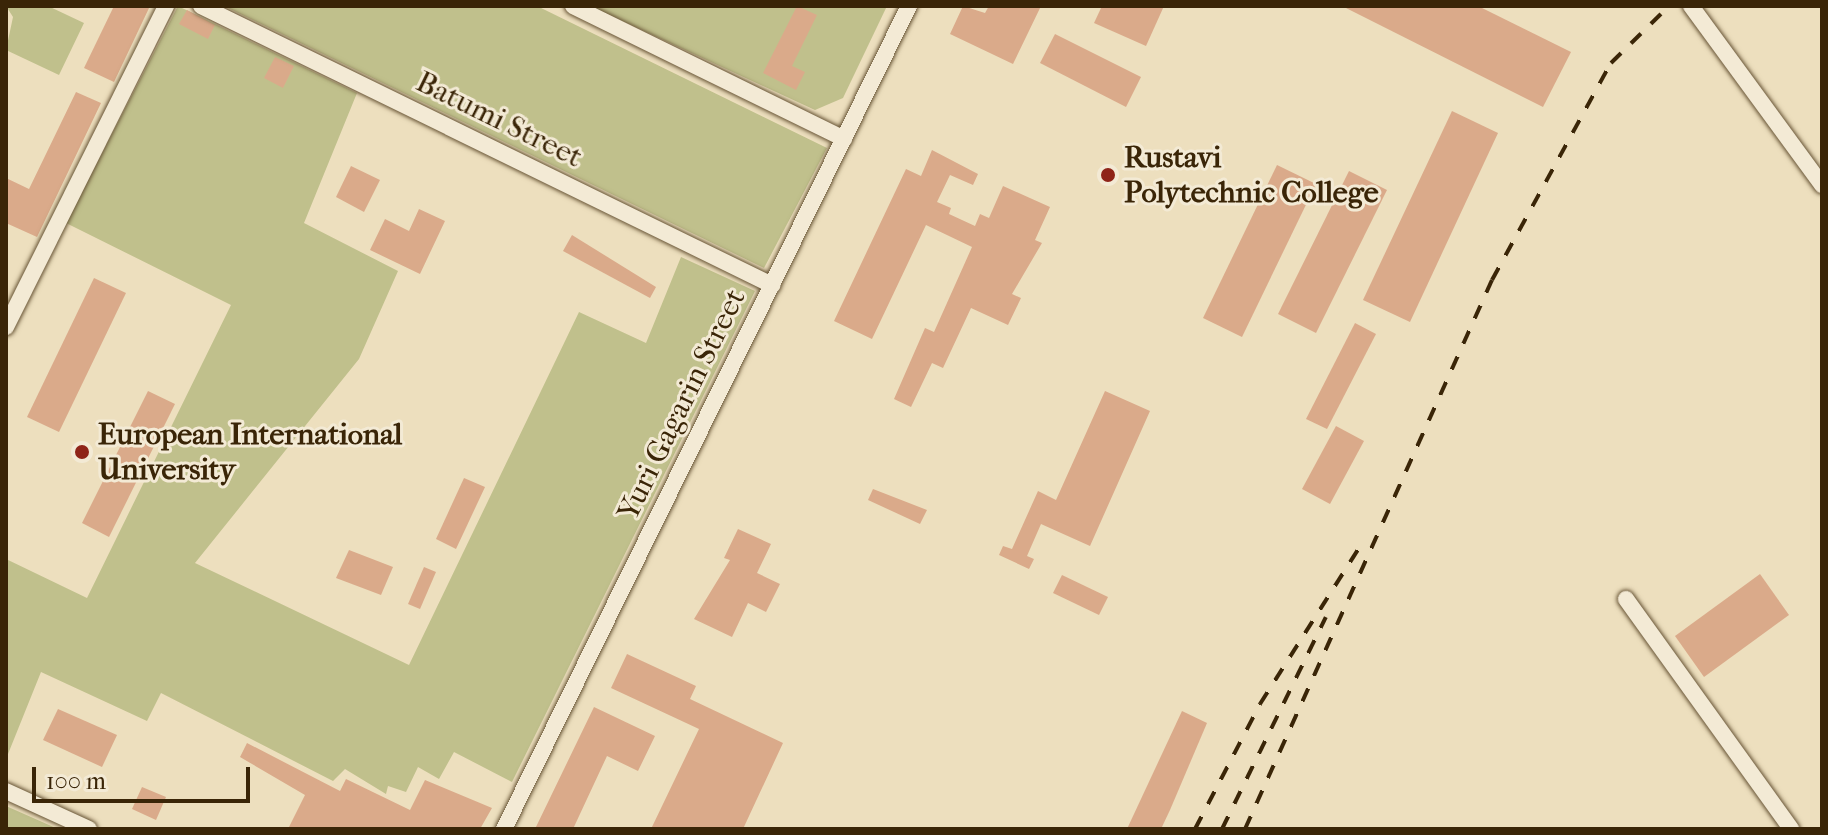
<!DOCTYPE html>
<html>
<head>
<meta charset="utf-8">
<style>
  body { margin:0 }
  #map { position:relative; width:1828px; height:835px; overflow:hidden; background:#eddfbe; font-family:"IM FELL French Canon",serif }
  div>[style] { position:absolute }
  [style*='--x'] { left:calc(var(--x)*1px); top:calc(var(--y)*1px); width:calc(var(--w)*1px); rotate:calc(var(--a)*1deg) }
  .green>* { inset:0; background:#c0c08c }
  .building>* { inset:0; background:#daaa8a }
  .roads { filter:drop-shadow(0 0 2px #675435) drop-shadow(0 0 2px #675435) }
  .minor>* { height:16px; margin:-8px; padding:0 8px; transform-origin:8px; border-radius:8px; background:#f3ead5 }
  .rail>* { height:4px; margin-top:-2px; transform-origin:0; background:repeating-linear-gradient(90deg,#3a2507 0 14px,transparent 0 28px) }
  .dots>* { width:22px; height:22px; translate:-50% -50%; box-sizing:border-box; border:4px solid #f3ead5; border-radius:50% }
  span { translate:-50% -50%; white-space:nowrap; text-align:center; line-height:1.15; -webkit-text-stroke:6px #f3ead5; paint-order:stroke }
  .street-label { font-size:30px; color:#3a2507 }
  .poi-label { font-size:30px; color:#3a2507; font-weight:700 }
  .left { translate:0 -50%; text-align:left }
  .frame { position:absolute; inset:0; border:8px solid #3a2507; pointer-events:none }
  .scale { position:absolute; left:32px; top:767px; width:218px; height:36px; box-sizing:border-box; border:4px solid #3a2507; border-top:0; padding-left:10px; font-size:24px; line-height:28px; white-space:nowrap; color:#3a2507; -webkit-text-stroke:6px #f3ead5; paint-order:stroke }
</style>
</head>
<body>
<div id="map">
  <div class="green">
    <div style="clip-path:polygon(6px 6px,48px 6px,84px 23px,59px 75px,6px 50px,13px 17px)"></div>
    <div style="clip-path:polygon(178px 6px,357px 93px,304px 223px,398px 271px,359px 359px,195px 563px,409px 665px,579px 312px,646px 343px,681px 257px,755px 291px,512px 782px,454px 752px,439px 779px,418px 767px,406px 792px,388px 786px,386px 794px,345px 769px,333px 781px,161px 693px,147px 721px,41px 672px,6px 759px,6px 559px,87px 598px,231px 305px,66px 223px)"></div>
    <div style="clip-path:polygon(224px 6px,537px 6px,827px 148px,764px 268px)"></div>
    <div style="clip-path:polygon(590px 6px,887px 6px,843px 98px,815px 110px)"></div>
    <div style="clip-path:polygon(6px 806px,58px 829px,6px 829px)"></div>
  </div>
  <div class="building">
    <div style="clip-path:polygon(114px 6px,150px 6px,114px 82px,84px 68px)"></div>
    <div style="clip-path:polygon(797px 6px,817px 15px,792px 66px,805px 72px,796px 90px,763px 73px)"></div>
    <div style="clip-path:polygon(963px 6px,985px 13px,989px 6px,1041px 6px,1013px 64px,950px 34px)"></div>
    <div style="clip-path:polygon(1102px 6px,1164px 6px,1146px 46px,1094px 23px)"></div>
    <div style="clip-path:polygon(1342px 6px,1478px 6px,1571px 52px,1543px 107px)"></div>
    <div style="clip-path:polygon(187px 10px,215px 25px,208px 39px,179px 24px)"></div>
    <div style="clip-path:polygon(1055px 34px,1141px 77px,1126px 107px,1040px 63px)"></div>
    <div style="clip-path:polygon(275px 57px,294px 66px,283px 88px,264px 78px)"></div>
    <div style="clip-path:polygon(76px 92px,101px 103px,37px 237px,6px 223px,6px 178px,29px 189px)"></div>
    <div style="clip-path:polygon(1452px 111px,1498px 133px,1410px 322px,1363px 300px)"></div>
    <div style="clip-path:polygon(932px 150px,978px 174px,973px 185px,950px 175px,937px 202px,951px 208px,949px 214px,975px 226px,980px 214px,989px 218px,1003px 186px,1050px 207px,1035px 240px,1042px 243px,1012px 294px,1021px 298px,1008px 325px,971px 308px,943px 368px,932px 363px,911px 407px,894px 399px,925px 328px,934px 332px,972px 247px,926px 225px,872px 339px,834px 321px,906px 169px,921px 176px)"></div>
    <div style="clip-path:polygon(1277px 165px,1316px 184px,1242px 337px,1203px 318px)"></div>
    <div style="clip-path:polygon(351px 166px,380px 180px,364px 212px,336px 197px)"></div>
    <div style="clip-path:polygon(1349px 171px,1387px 190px,1316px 333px,1278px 314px)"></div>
    <div style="clip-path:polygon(419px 209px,445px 221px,420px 274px,370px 250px,385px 219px,409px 231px)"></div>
    <div style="clip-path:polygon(572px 235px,656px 287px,650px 298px,563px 251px)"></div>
    <div style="clip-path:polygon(94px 278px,126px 293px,59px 432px,27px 417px)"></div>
    <div style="clip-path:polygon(1355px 323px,1376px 334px,1327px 429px,1306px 419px)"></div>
    <div style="clip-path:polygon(148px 391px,175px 404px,109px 537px,82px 523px)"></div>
    <div style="clip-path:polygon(1105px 391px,1150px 411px,1090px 546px,1041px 524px,1027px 556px,1034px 559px,1029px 569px,999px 555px,1003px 546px,1012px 549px,1038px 491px,1056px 500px)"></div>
    <div style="clip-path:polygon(1336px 426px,1364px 441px,1330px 504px,1302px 489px)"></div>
    <div style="clip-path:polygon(464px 478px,485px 487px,456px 549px,436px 539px)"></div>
    <div style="clip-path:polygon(873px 489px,927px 510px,920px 524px,868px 500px)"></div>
    <div style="clip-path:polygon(738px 529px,771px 544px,757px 573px,780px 584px,766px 612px,748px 603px,732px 637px,694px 619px,730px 560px,724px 558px)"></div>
    <div style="clip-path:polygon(349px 550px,393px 567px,381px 595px,336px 578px)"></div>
    <div style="clip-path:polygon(424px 567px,436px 572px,420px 609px,408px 604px)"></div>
    <div style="clip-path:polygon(1760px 574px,1789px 615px,1704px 677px,1675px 636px)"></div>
    <div style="clip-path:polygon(1062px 575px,1108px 597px,1099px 615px,1053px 593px)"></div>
    <div style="clip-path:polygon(627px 654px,696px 686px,690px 699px,783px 743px,743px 829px,651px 829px,699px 729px,611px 688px)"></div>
    <div style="clip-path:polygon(594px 707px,655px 736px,638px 771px,607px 756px,573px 829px,535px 829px)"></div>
    <div style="clip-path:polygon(58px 709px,117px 735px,102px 767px,43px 740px)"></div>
    <div style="clip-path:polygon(1182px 711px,1207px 723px,1170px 810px,1161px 829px,1127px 829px)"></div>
    <div style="clip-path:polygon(247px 743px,340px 791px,346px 779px,410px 810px,425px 780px,492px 808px,480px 829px,288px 829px,305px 795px,240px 757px)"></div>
    <div style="clip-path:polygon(142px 787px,166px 797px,156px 820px,132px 809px)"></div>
  </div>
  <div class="roads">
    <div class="minor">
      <div style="--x:201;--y:6;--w:636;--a:26.04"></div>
      <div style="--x:573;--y:6;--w:302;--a:26.1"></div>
      <div style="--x:1691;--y:6;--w:222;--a:53.8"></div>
      <div style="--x:6;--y:327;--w:359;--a:-63.5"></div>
      <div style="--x:1626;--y:599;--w:283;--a:54.3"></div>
      <div style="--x:6;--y:791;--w:91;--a:24.6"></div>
      <div style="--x:504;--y:829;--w:917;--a:-63.8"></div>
    </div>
  </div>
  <div class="rail">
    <div style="--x:1195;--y:829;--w:141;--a:-62.5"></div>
    <div style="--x:1260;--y:704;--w:192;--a:-57.6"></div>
    <div style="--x:1222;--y:829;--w:236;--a:-63.9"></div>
    <div style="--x:1245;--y:829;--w:602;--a:-65.78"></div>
    <div style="--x:1492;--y:280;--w:247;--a:-61.3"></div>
    <div style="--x:1611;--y:63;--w:81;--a:-44.5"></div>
  </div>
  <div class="dots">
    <div style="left:1108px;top:175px;background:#8f2418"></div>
    <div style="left:82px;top:452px;background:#8f2418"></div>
  </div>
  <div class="street-label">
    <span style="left:499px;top:120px;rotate:26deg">Batumi Street</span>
    <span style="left:682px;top:405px;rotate:-64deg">Yuri Gagarin Street</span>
  </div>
  <div class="poi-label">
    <span class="left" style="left:1124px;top:175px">Rustavi<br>Polytechnic College</span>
    <span class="left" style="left:98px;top:452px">European International<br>University</span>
  </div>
  <div class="frame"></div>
  <div class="scale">100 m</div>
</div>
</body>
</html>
